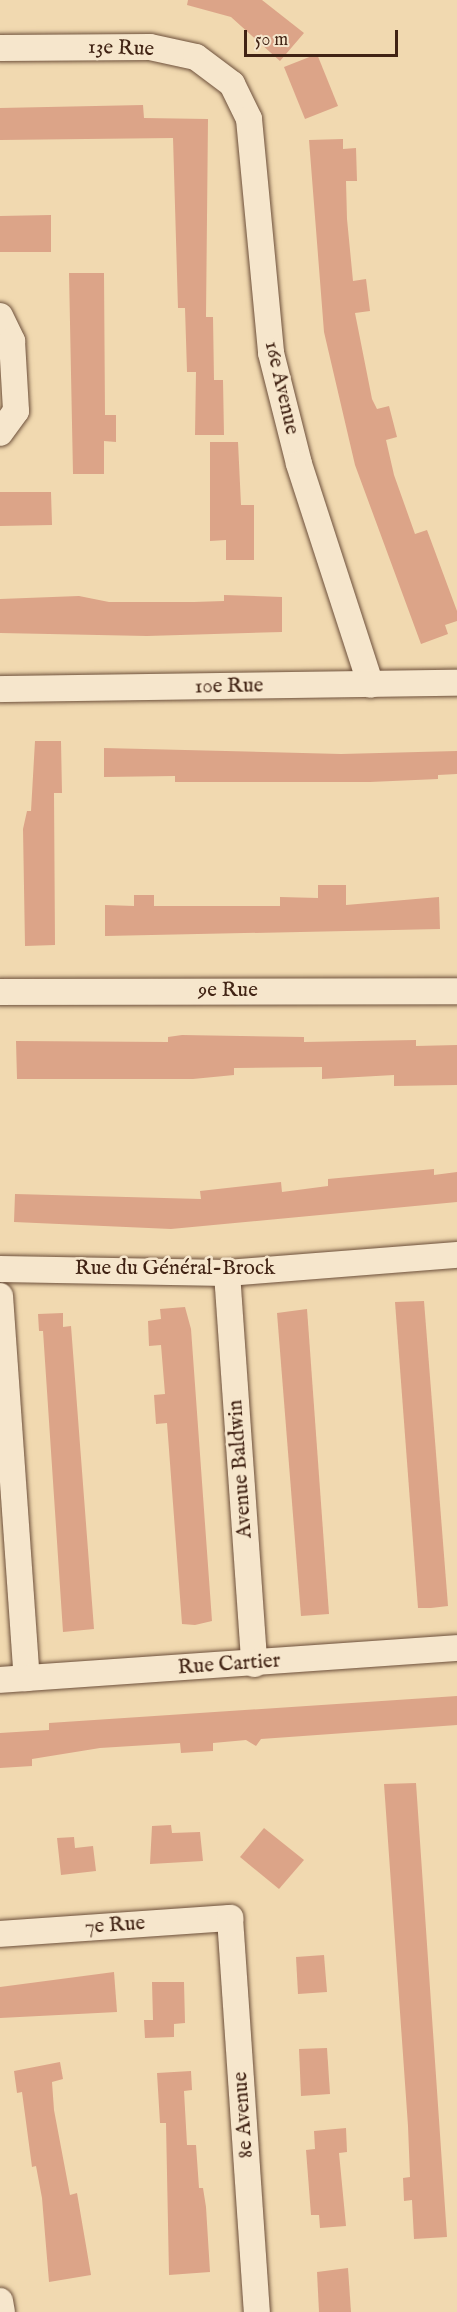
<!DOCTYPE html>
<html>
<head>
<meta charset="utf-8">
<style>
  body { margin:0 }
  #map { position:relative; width:457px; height:2312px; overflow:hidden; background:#f1d9b0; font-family:"IM FELL English",serif }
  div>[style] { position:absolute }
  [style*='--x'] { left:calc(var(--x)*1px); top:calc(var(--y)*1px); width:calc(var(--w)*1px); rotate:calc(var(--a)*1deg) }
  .building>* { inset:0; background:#dca488 }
  .roads { filter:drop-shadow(0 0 2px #6d503b) drop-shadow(0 0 2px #6d503b) }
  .minor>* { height:26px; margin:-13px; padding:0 13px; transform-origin:13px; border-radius:13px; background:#f6e6cc }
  span { translate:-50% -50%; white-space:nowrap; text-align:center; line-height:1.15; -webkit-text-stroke:5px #f6e6cc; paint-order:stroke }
  .street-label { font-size:21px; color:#412314 }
  .scale { position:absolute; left:244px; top:30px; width:154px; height:27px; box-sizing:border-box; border:3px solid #412314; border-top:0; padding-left:8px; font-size:18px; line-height:21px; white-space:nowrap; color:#412314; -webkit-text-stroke:4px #f6e6cc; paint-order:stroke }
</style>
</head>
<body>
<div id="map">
  <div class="building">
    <div style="clip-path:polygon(188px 0,262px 0,304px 33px,280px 61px,231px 17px,187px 5px)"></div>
    <div style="clip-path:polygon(317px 54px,338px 106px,305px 119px,284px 67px)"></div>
    <div style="clip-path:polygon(143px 105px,144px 118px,208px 119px,206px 317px,213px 317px,214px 380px,223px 380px,224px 435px,195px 435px,196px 372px,187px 372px,185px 308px,178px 308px,173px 138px,0 140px,0 108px)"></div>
    <div style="clip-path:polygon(343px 139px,343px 149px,356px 148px,357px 181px,346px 181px,347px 219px,353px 281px,366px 279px,370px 311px,355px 313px,372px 399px,377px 409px,389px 406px,397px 437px,386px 440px,394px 475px,415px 534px,427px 530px,457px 611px,457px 621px,445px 625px,448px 634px,421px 644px,355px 465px,324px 332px,309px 140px)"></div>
    <div style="clip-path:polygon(51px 215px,51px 252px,0 252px,0 216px)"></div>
    <div style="clip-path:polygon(69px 273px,104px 273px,105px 415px,116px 415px,116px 442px,104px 441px,104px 474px,73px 474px)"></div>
    <div style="clip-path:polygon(210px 442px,238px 442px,241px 505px,254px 505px,254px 560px,226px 560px,226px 540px,210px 541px)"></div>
    <div style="clip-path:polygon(0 492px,51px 492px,52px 525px,0 526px)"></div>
    <div style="clip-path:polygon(224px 595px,282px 597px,282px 632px,147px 636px,0 633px,0 599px,79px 596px,109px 602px,194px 602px,224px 601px)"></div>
    <div style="clip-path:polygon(35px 741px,61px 741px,62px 793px,54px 793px,55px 945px,25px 946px,23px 829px,27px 811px,31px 811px)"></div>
    <div style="clip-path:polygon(104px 748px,341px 754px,457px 751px,457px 774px,438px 775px,438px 779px,370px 782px,175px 782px,175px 776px,104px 777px)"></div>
    <div style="clip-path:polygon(318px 885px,346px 885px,346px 905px,439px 897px,440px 929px,105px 936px,105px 905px,134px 906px,134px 895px,154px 895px,154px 906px,280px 906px,280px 897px,318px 898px)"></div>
    <div style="clip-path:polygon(182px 1035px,304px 1037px,304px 1042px,416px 1040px,416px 1046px,457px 1045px,457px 1085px,394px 1086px,394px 1075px,322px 1079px,322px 1067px,234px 1068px,234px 1075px,193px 1079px,17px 1079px,16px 1041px,168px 1042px,168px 1037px)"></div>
    <div style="clip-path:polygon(434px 1169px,434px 1175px,457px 1172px,457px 1202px,171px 1229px,14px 1222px,15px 1194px,201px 1199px,200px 1191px,281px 1182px,282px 1192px,328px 1186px,328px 1179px)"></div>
    <div style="clip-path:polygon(424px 1301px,448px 1606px,431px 1608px,418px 1608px,395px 1302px)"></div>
    <div style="clip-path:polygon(185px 1307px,191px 1329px,212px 1621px,195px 1625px,182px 1624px,167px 1423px,156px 1424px,154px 1395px,165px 1394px,161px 1345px,149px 1346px,148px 1321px,161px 1319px,160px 1309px)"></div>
    <div style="clip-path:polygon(307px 1309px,329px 1614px,301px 1616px,277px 1313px)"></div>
    <div style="clip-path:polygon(63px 1313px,63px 1327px,71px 1326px,94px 1629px,63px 1632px,43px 1331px,39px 1331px,38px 1314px)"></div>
    <div style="clip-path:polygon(457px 1696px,457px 1725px,261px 1739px,256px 1746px,246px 1740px,213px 1743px,213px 1751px,181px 1753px,180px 1743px,100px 1748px,32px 1759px,32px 1766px,0 1768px,0 1733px,49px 1730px,49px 1723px)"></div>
    <div style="clip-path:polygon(416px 1783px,447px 2237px,414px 2239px,412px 2200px,404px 2201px,403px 2178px,410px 2177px,408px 2126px,384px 1784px)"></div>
    <div style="clip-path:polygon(171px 1825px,172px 1833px,200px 1832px,203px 1861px,150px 1864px,152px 1826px)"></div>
    <div style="clip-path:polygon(264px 1828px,304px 1860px,279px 1889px,240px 1857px)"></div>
    <div style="clip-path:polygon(74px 1837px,75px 1848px,93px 1846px,96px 1871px,61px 1875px,57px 1838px)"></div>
    <div style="clip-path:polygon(324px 1955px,327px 1992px,298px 1994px,296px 1957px)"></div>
    <div style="clip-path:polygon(114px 1972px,117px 2012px,0 2018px,0 1987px)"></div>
    <div style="clip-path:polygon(152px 1982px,184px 1982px,185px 2023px,174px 2024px,174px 2037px,145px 2038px,144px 2020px,153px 2020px)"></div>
    <div style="clip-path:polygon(327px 2048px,330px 2094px,301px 2096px,299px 2049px)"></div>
    <div style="clip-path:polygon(60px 2062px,63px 2079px,52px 2082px,54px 2110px,70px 2195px,77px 2193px,91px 2275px,49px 2282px,42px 2198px,36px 2166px,32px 2167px,22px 2092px,17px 2093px,14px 2071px)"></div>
    <div style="clip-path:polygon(191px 2071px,192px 2090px,184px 2091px,187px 2145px,196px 2145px,199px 2188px,203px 2188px,206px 2207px,210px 2272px,169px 2275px,166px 2123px,160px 2123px,157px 2073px)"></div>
    <div style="clip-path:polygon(346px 2128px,347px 2152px,339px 2153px,346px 2226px,320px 2228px,319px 2215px,311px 2215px,306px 2150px,315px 2149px,314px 2131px)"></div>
    <div style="clip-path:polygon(348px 2268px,351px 2312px,319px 2312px,317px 2272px)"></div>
  </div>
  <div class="roads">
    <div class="minor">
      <div style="--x:0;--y:48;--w:150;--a:-0.4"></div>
      <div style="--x:150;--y:47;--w:47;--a:12.3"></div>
      <div style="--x:196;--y:57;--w:45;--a:36.9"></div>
      <div style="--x:232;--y:84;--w:39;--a:64"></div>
      <div style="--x:249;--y:119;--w:235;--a:84.6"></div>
      <div style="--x:271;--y:353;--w:114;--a:75.8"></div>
      <div style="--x:299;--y:464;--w:232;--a:72"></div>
      <div style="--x:0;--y:316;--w:28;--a:64"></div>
      <div style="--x:12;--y:341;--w:70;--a:86.7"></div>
      <div style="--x:16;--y:411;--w:27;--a:126"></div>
      <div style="--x:0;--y:689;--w:457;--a:-0.8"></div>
      <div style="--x:0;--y:992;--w:457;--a:-0.1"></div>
      <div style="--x:0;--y:1269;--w:227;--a:1"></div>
      <div style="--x:227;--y:1273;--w:231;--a:-4.5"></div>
      <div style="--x:227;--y:1273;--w:392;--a:86"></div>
      <div style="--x:0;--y:1296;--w:383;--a:86"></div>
      <div style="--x:0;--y:1680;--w:458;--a:-4"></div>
      <div style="--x:0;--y:1934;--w:231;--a:-4"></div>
      <div style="--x:230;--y:1918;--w:395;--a:86.1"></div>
      <div style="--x:0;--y:2301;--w:11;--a:80"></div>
    </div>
  </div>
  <div class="street-label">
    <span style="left:121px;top:49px;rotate:2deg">13e Rue</span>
    <span style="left:281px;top:388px;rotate:77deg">16e Avenue</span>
    <span style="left:229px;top:687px;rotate:-1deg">10e Rue</span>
    <span style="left:228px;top:991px">9e Rue</span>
    <span style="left:175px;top:1269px">Rue du Général-Brock</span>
    <span style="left:241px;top:1469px;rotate:-94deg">Avenue Baldwin</span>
    <span style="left:229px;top:1665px;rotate:-4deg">Rue Cartier</span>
    <span style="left:115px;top:1926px;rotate:-4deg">7e Rue</span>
    <span style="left:244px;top:2115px;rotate:-94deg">8e Avenue</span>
  </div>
  <div class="scale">50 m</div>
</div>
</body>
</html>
